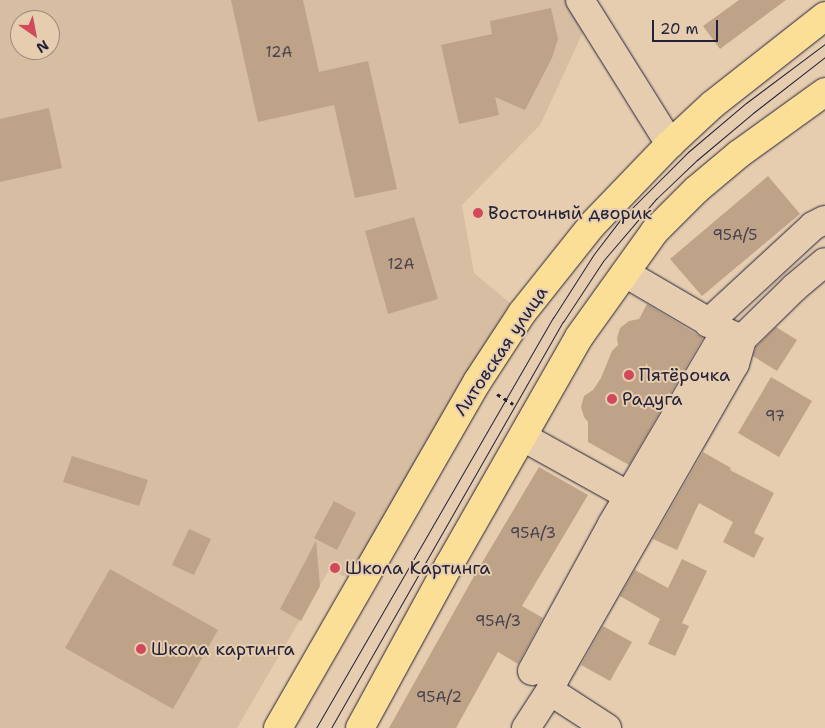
<!DOCTYPE html>
<html>
<head>
<meta charset="utf-8">
<style>
  body { margin:0 }
  #map { position:relative; width:825px; height:728px; overflow:hidden; background:#e7cdaf; font-family:"Shantell Sans",sans-serif }
  div>[style] { position:absolute }
  [style*='--x'] { left:calc(var(--x)*1px); top:calc(var(--y)*1px); width:calc(var(--w)*1px); rotate:calc(var(--a)*1deg) }
  .built>* { inset:0; background:#d7bda1 }
  .building>* { inset:0; background:#bea388 }
  .path>* { height:3px; margin-top:-1.5px; transform-origin:0; background:repeating-linear-gradient(90deg,#22223b 0 4px,transparent 0 8px) }
  .roads { filter:drop-shadow(0 0 1px #22223b) drop-shadow(0 0 1px #22223b) }
  .minor>* { height:28px; margin:-14px; padding:0 14px; transform-origin:14px; border-radius:14px; background:#e7cdaf }
  .major>* { height:28px; margin:-14px; padding:0 14px; transform-origin:14px; border-radius:14px; background:#fbdf96 }
  .tram>* { height:1px; margin:-0.5px; padding:0 0.5px; transform-origin:0.5px; border-radius:0.5px; background:#22223b }
  .dots>* { width:14px; height:14px; translate:-50% -50%; box-sizing:border-box; border:2px solid #e7cdaf; border-radius:50% }
  span { translate:-50% -50%; white-space:nowrap; text-align:center; line-height:1.15; -webkit-text-stroke:4px #e7cdaf; paint-order:stroke }
  .number-label { font-size:15px; color:#49424e }
  .number-label span { -webkit-text-stroke-width:0 }
  .poi-label { font-size:18px; color:#22223b }
  .left { translate:0 -50%; text-align:left }
  .street-label { font-size:18px; color:#22223b }
  .north { position:absolute; left:10px; top:10px; width:50px; height:50px; box-sizing:border-box; background:#e7cdaf; border:1px solid #988981; border-radius:50%; rotate:147deg; font-size:14px; font-weight:700; line-height:20px; text-align:center; color:#22223b }
  .north::after { content:''; display:block; margin:auto; width:18px; height:22px; background:#d1495b; clip-path:polygon(50% 0,100% 100%,50% 72%,0 100%) }
  .scale { position:absolute; left:652px; top:20px; width:66px; height:22px; box-sizing:border-box; border:2px solid #22223b; border-top:0; padding-left:6px; font-size:15px; line-height:18px; white-space:nowrap; color:#22223b; -webkit-text-stroke:4px #e7cdaf; paint-order:stroke }
</style>
</head>
<body>
<div id="map">
  <div class="built">
    <div style="clip-path:polygon(evenodd,0 0,598px 0,540px 125px,462px 205px,474px 273px,522px 313px,361px 583px,329px 570px,237px 728px,0 728px,0 0,20px 20px,50px 20px,50px 50px,20px 50px,20px 20px)"></div>
  </div>
  <div class="building">
    <div style="clip-path:polygon(231px 0,303px 0,319px 72px,368px 61px,397px 189px,355px 198px,334px 105px,258px 122px)"></div>
    <div style="clip-path:polygon(739px 0,786px 0,720px 49px,703px 26px)"></div>
    <div style="clip-path:polygon(551px 8px,558px 39px,552px 58px,525px 110px,495px 97px,499px 115px,459px 124px,441px 45px,492px 34px,490px 21px)"></div>
    <div style="clip-path:polygon(49px 108px,62px 168px,0 182px,0 119px)"></div>
    <div style="clip-path:polygon(768px 176px,800px 214px,702px 296px,670px 259px)"></div>
    <div style="clip-path:polygon(414px 217px,438px 299px,388px 314px,365px 231px)"></div>
    <div style="clip-path:polygon(647px 304px,703px 338px,629px 465px,588px 442px,588px 422px,584px 417px,581px 407px,584px 396px,593px 390px,601px 378px,612px 351px,618px 345px,617px 338px,620px 328px,629px 321px,639px 319px)"></div>
    <div style="clip-path:polygon(776px 327px,797px 340px,777px 371px,753px 356px,756px 347px)"></div>
    <div style="clip-path:polygon(771px 377px,812px 401px,779px 457px,738px 433px)"></div>
    <div style="clip-path:polygon(703px 452px,731px 468px,730px 470px,774px 493px,754px 533px,764px 538px,754px 558px,723px 542px,733px 522px,699px 503px,677px 550px,653px 539px)"></div>
    <div style="clip-path:polygon(72px 456px,148px 480px,139px 506px,63px 482px)"></div>
    <div style="clip-path:polygon(539px 467px,588px 495px,522px 606px,543px 618px,518px 664px,498px 652px,456px 728px,389px 728px,473px 578px)"></div>
    <div style="clip-path:polygon(334px 501px,356px 513px,337px 550px,314px 538px)"></div>
    <div style="clip-path:polygon(189px 529px,211px 539px,194px 575px,172px 565px)"></div>
    <div style="clip-path:polygon(316px 541px,320px 586px,301px 621px,280px 609px)"></div>
    <div style="clip-path:polygon(682px 559px,707px 571px,682px 623px,689px 626px,675px 656px,648px 644px,660px 619px,620px 596px,635px 570px,668px 588px)"></div>
    <div style="clip-path:polygon(110px 569px,218px 630px,173px 709px,65px 648px)"></div>
    <div style="clip-path:polygon(603px 626px,632px 642px,610px 681px,581px 665px)"></div>
  </div>
  <div class="path">
    <div style="--x:497;--y:394;--w:19;--a:32"></div>
  </div>
  <div class="roads">
    <div class="minor">
      <div style="--x:580;--y:0;--w:170;--a:58"></div>
      <div style="--x:625;--y:273;--w:115;--a:30.4"></div>
      <div style="--x:708;--y:323;--w:143;--a:-42.7"></div>
      <div style="--x:813;--y:226;--w:13;--a:-27"></div>
      <div style="--x:523;--y:437;--w:121;--a:29.1"></div>
      <div style="--x:532;--y:671;--w:167;--a:-61.4"></div>
      <div style="--x:612;--y:524;--w:223;--a:-59.5"></div>
      <div style="--x:725;--y:332;--w:18;--a:22"></div>
      <div style="--x:742;--y:339;--w:73;--a:-44.4"></div>
      <div style="--x:794;--y:288;--w:40;--a:-40"></div>
      <div style="--x:550;--y:691;--w:68;--a:33"></div>
      <div style="--x:526;--y:728;--w:44;--a:-57"></div>
      <div style="--x:550;--y:691;--w:14;--a:-69"></div>
      <div style="--x:555;--y:678;--w:362;--a:-60.2"></div>
      <div style="--x:735;--y:364;--w:26;--a:-74"></div>
    </div>
    <div class="major">
      <div style="--x:278;--y:728;--w:399;--a:-60.1"></div>
      <div style="--x:477;--y:382;--w:82;--a:-56.9"></div>
      <div style="--x:522;--y:313;--w:112;--a:-51.5"></div>
      <div style="--x:592;--y:225;--w:112;--a:-46.1"></div>
      <div style="--x:670;--y:144;--w:57;--a:-42.9"></div>
      <div style="--x:712;--y:105;--w:144;--a:-38.2"></div>
      <div style="--x:360;--y:728;--w:186;--a:-61.4"></div>
      <div style="--x:449;--y:565;--w:262;--a:-60.3"></div>
      <div style="--x:579;--y:337;--w:130;--a:-54.4"></div>
      <div style="--x:655;--y:231;--w:58;--a:-45"></div>
      <div style="--x:696;--y:190;--w:56;--a:-39.9"></div>
      <div style="--x:739;--y:154;--w:106;--a:-35.8"></div>
    </div>
  </div>
  <div class="tram">
    <div style="--x:316;--y:728;--w:474;--a:-60"></div>
    <div style="--x:553;--y:318;--w:76;--a:-57.4"></div>
    <div style="--x:594;--y:254;--w:43;--a:-52.6"></div>
    <div style="--x:620;--y:220;--w:96;--a:-45"></div>
    <div style="--x:688;--y:152;--w:76;--a:-40.2"></div>
    <div style="--x:746;--y:103;--w:99;--a:-36.8"></div>
    <div style="--x:331;--y:728;--w:468;--a:-60.3"></div>
    <div style="--x:563;--y:322;--w:73;--a:-56.7"></div>
    <div style="--x:603;--y:261;--w:82;--a:-49.5"></div>
    <div style="--x:656;--y:199;--w:57;--a:-43.6"></div>
    <div style="--x:697;--y:160;--w:73;--a:-40"></div>
    <div style="--x:753;--y:113;--w:91;--a:-37.9"></div>
  </div>
  <div class="dots">
    <div style="left:478px;top:213px;background:#d1495b"></div>
    <div style="left:629px;top:375px;background:#d1495b"></div>
    <div style="left:612px;top:399px;background:#d1495b"></div>
    <div style="left:335px;top:568px;background:#d1495b"></div>
    <div style="left:141px;top:649px;background:#d1495b"></div>
  </div>
  <div class="number-label">
    <span style="left:279px;top:53px">12А</span>
    <span style="left:735px;top:236px">95А/5</span>
    <span style="left:401px;top:265px">12А</span>
    <span style="left:775px;top:417px">97</span>
    <span style="left:533px;top:534px">95А/3</span>
    <span style="left:498px;top:622px">95А/3</span>
    <span style="left:439px;top:698px">95А/2</span>
  </div>
  <div class="poi-label">
    <span class="left" style="left:488px;top:213px">Восточный дворик</span>
    <span class="left" style="left:639px;top:375px">Пятёрочка</span>
    <span class="left" style="left:622px;top:399px">Радуга</span>
    <span class="left" style="left:345px;top:568px">Школа Картинга</span>
    <span class="left" style="left:151px;top:649px">Школа картинга</span>
  </div>
  <div class="street-label">
    <span style="left:501px;top:351px;rotate:-56deg">Литовская улица</span>
  </div>
  <div class="north">N</div>
  <div class="scale">20 m</div>
</div>
</body>
</html>
